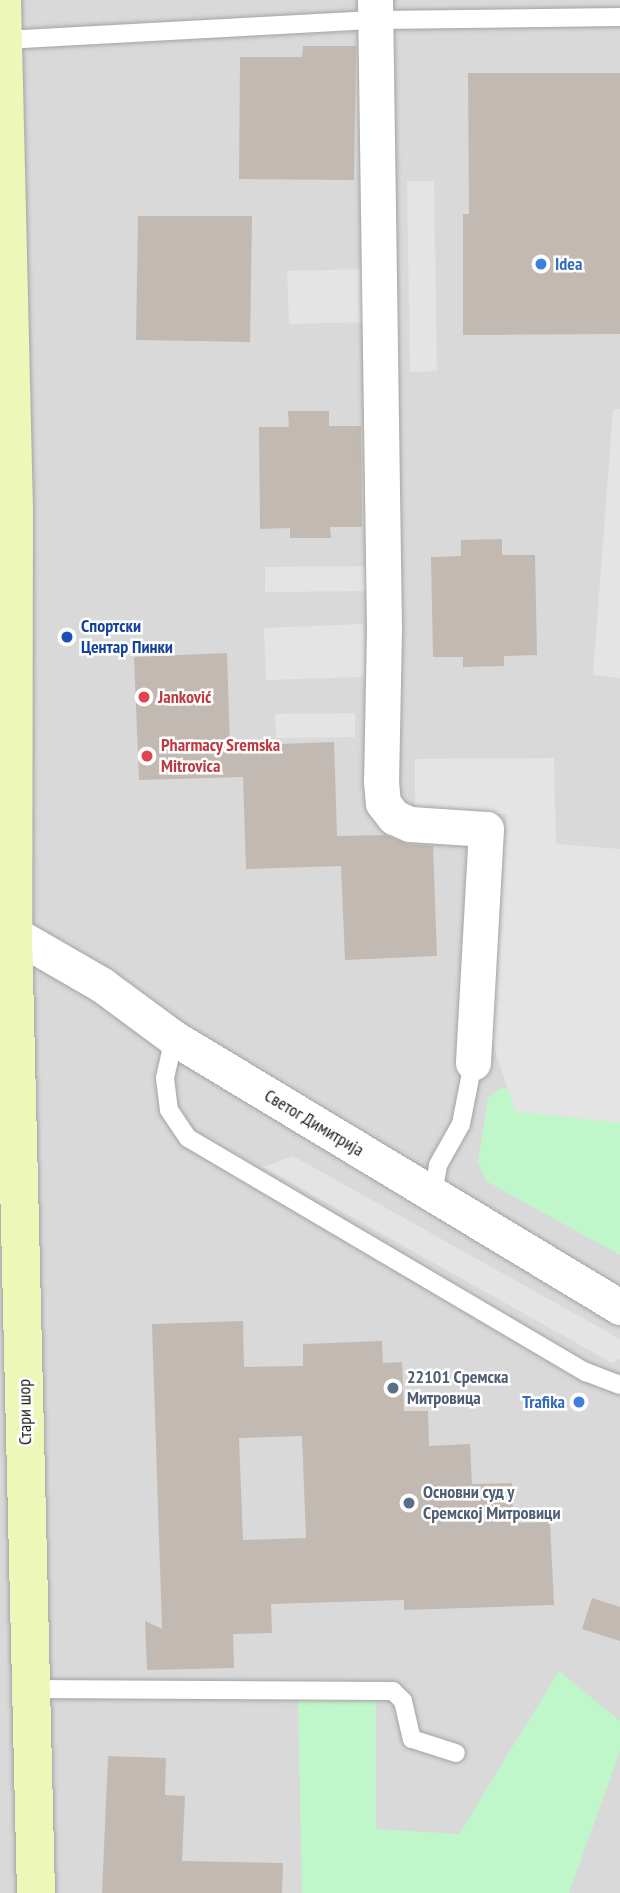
<!DOCTYPE html>
<html>
<head>
<meta charset="utf-8">
<style>
  body { margin:0 }
  #map { position:relative; width:620px; height:1893px; overflow:hidden; background:#edebe2; font-family:"PT Sans Narrow",sans-serif }
  div>[style] { position:absolute }
  [style*='--x'] { left:calc(var(--x)*1px); top:calc(var(--y)*1px); width:calc(var(--w)*1px); rotate:calc(var(--a)*1deg) }
  .residential>* { inset:0; background:#dad9d9 }
  .park>* { inset:0; background:#bff7ca }
  .parking>* { inset:0; background:#e4e4e4 }
  .building>* { inset:0; background:#c2bab2 }
  .roads { filter:drop-shadow(0 0 2px #a3a3a3) drop-shadow(0 0 2px #a3a3a3) }
  .lane>* { height:18px; margin:-9px; padding:0 9px; transform-origin:9px; border-radius:9px; background:#fff }
  .street>* { height:35px; margin:-17.5px; padding:0 17.5px; transform-origin:17.5px; border-radius:17.5px; background:#fff }
  .secondary>* { height:38px; margin:-19px; padding:0 19px; transform-origin:19px; border-radius:19px; background:#edf7b7 }
  .dots>* { width:19px; height:19px; translate:-50% -50%; box-sizing:border-box; border:4px solid #fff; border-radius:50% }
  span { translate:-50% -50%; white-space:nowrap; text-align:center; line-height:1.15; -webkit-text-stroke:5px #fff; paint-order:stroke }
  .shop-label { font-size:18px; color:#366cbe; font-weight:700 }
  .left { translate:0 -50%; text-align:left }
  .right { translate:-100% -50%; text-align:right }
  .transit-label { font-size:18px; color:#164399; font-weight:700 }
  .health-label { font-size:18px; color:#be3a42; font-weight:700 }
  .street-label { font-size:18px; color:#1c1c1c }
  .service-label { font-size:18px; color:#4e5e75; font-weight:700 }
</style>
</head>
<body>
<div id="map">
  <div class="residential">
    <div style="clip-path:polygon(0 0,620px 0,620px 1893px,0 1893px)"></div>
  </div>
  <div class="park">
    <div style="clip-path:polygon(532px 1087px,620px 1098px,620px 1255px,486px 1181px,478px 1162px,488px 1098px,499px 1089px)"></div>
    <div style="clip-path:polygon(559px 1671px,620px 1721px,620px 1751px,569px 1893px,302px 1893px,298px 1699px,376px 1699px,376px 1829px,459px 1834px)"></div>
  </div>
  <div class="parking">
    <div style="clip-path:polygon(407px 181px,434px 181px,437px 371px,410px 372px)"></div>
    <div style="clip-path:polygon(366px 269px,368px 322px,289px 324px,287px 271px)"></div>
    <div style="clip-path:polygon(613px 409px,620px 409px,620px 678px,593px 675px)"></div>
    <div style="clip-path:polygon(370px 566px,370px 591px,265px 592px,265px 567px)"></div>
    <div style="clip-path:polygon(363px 624px,365px 677px,266px 680px,264px 628px)"></div>
    <div style="clip-path:polygon(355px 713px,355px 737px,276px 738px,275px 714px)"></div>
    <div style="clip-path:polygon(554px 758px,556px 844px,620px 849px,620px 1123px,515px 1111px,490px 1035px,507px 814px,415px 811px,415px 759px)"></div>
    <div style="clip-path:polygon(293px 1156px,620px 1339px,620px 1359px,612px 1363px,263px 1167px)"></div>
  </div>
  <div class="building">
    <div style="clip-path:polygon(303px 46px,356px 46px,354px 180px,239px 179px,240px 57px,302px 57px)"></div>
    <div style="clip-path:polygon(468px 73px,620px 73px,620px 334px,463px 335px,463px 214px,469px 214px)"></div>
    <div style="clip-path:polygon(138px 216px,252px 216px,250px 342px,136px 340px)"></div>
    <div style="clip-path:polygon(288px 411px,329px 411px,329px 426px,361px 426px,362px 527px,330px 527px,331px 538px,290px 538px,290px 528px,260px 529px,259px 427px,289px 427px)"></div>
    <div style="clip-path:polygon(502px 539px,502px 555px,535px 555px,537px 655px,504px 656px,504px 666px,463px 667px,463px 657px,433px 657px,431px 557px,461px 556px,461px 540px)"></div>
    <div style="clip-path:polygon(227px 653px,230px 746px,334px 742px,337px 836px,385px 835px,408px 844px,433px 846px,437px 956px,345px 960px,341px 866px,246px 869px,243px 777px,139px 780px,134px 657px)"></div>
    <div style="clip-path:polygon(evenodd,243px 1321px,244px 1367px,303px 1366px,303px 1344px,382px 1341px,383px 1363px,402px 1362px,404px 1411px,428px 1411px,429px 1446px,470px 1444px,472px 1484px,512px 1483px,513px 1523px,550px 1522px,554px 1605px,404px 1610px,404px 1600px,271px 1604px,272px 1633px,233px 1634px,234px 1668px,147px 1670px,145px 1621px,162px 1629px,152px 1324px,243px 1321px,302px 1436px,306px 1538px,243px 1540px,239px 1438px,302px 1436px)"></div>
    <div style="clip-path:polygon(592px 1598px,620px 1607px,620px 1641px,582px 1629px)"></div>
    <div style="clip-path:polygon(108px 1756px,166px 1758px,165px 1795px,185px 1796px,182px 1861px,283px 1863px,282px 1893px,102px 1893px)"></div>
  </div>
  <div class="roads">
    <div class="lane">
      <div style="--x:4;--y:40;--w:373;--a:-3.1"></div>
      <div style="--x:376;--y:20;--w:244;--a:-0.7"></div>
      <div style="--x:174;--y:1038;--w:41;--a:102.7"></div>
      <div style="--x:165;--y:1078;--w:32;--a:83"></div>
      <div style="--x:169;--y:1110;--w:34;--a:56"></div>
      <div style="--x:188;--y:1138;--w:462;--a:30.5"></div>
      <div style="--x:586;--y:1372;--w:36;--a:21"></div>
      <div style="--x:433;--y:1194;--w:29;--a:-80"></div>
      <div style="--x:438;--y:1165;--w:47;--a:-60.7"></div>
      <div style="--x:461;--y:1124;--w:62;--a:-78.9"></div>
      <div style="--x:31;--y:1689;--w:362;--a:0.3"></div>
      <div style="--x:393;--y:1691;--w:14;--a:45"></div>
      <div style="--x:403;--y:1701;--w:39;--a:77"></div>
      <div style="--x:412;--y:1739;--w:46;--a:17.7"></div>
    </div>
    <div class="street">
      <div style="--x:375;--y:0;--w:629;--a:89.18"></div>
      <div style="--x:384;--y:629;--w:152;--a:91.1"></div>
      <div style="--x:381;--y:781;--w:22;--a:85"></div>
      <div style="--x:383;--y:803;--w:18;--a:52"></div>
      <div style="--x:394;--y:817;--w:17;--a:24"></div>
      <div style="--x:410;--y:824;--w:76;--a:3.8"></div>
      <div style="--x:486;--y:829;--w:234;--a:93.2"></div>
      <div style="--x:0;--y:926;--w:118;--a:30"></div>
      <div style="--x:102;--y:985;--w:89;--a:36.4"></div>
      <div style="--x:174;--y:1038;--w:521;--a:31.1"></div>
    </div>
    <div class="secondary">
      <div style="--x:2;--y:0;--w:509;--a:88.65"></div>
      <div style="--x:14;--y:509;--w:423;--a:90.1"></div>
      <div style="--x:13;--y:932;--w:961;--a:88.63"></div>
    </div>
  </div>
  <div class="dots">
    <div style="left:541px;top:264px;background:#3f7fe0"></div>
    <div style="left:67px;top:637px;background:#1a4fb4"></div>
    <div style="left:144px;top:697px;background:#e0444e"></div>
    <div style="left:147px;top:756px;background:#e0444e"></div>
    <div style="left:393px;top:1388px;background:#5c6f8a"></div>
    <div style="left:579px;top:1402px;background:#3f7fe0"></div>
    <div style="left:409px;top:1503px;background:#5c6f8a"></div>
  </div>
  <div class="shop-label">
    <span class="left" style="left:555px;top:264px">Idea</span>
    <span class="right" style="left:565px;top:1402px">Trafika</span>
  </div>
  <div class="transit-label">
    <span class="left" style="left:81px;top:637px">Спортски<br>Центар Пинки</span>
  </div>
  <div class="health-label">
    <span class="left" style="left:158px;top:697px">Janković</span>
    <span class="left" style="left:161px;top:756px">Pharmacy Sremska<br>Mitrovica</span>
  </div>
  <div class="street-label">
    <span style="left:314px;top:1123px;rotate:31deg">Светог Димитрија</span>
    <span style="left:25px;top:1412px;rotate:-91deg">Стари шор</span>
  </div>
  <div class="service-label">
    <span class="left" style="left:407px;top:1388px">22101 Сремска<br>Митровица</span>
    <span class="left" style="left:423px;top:1503px">Основни суд у<br>Сремској Митровици</span>
  </div>
</div>
</body>
</html>
